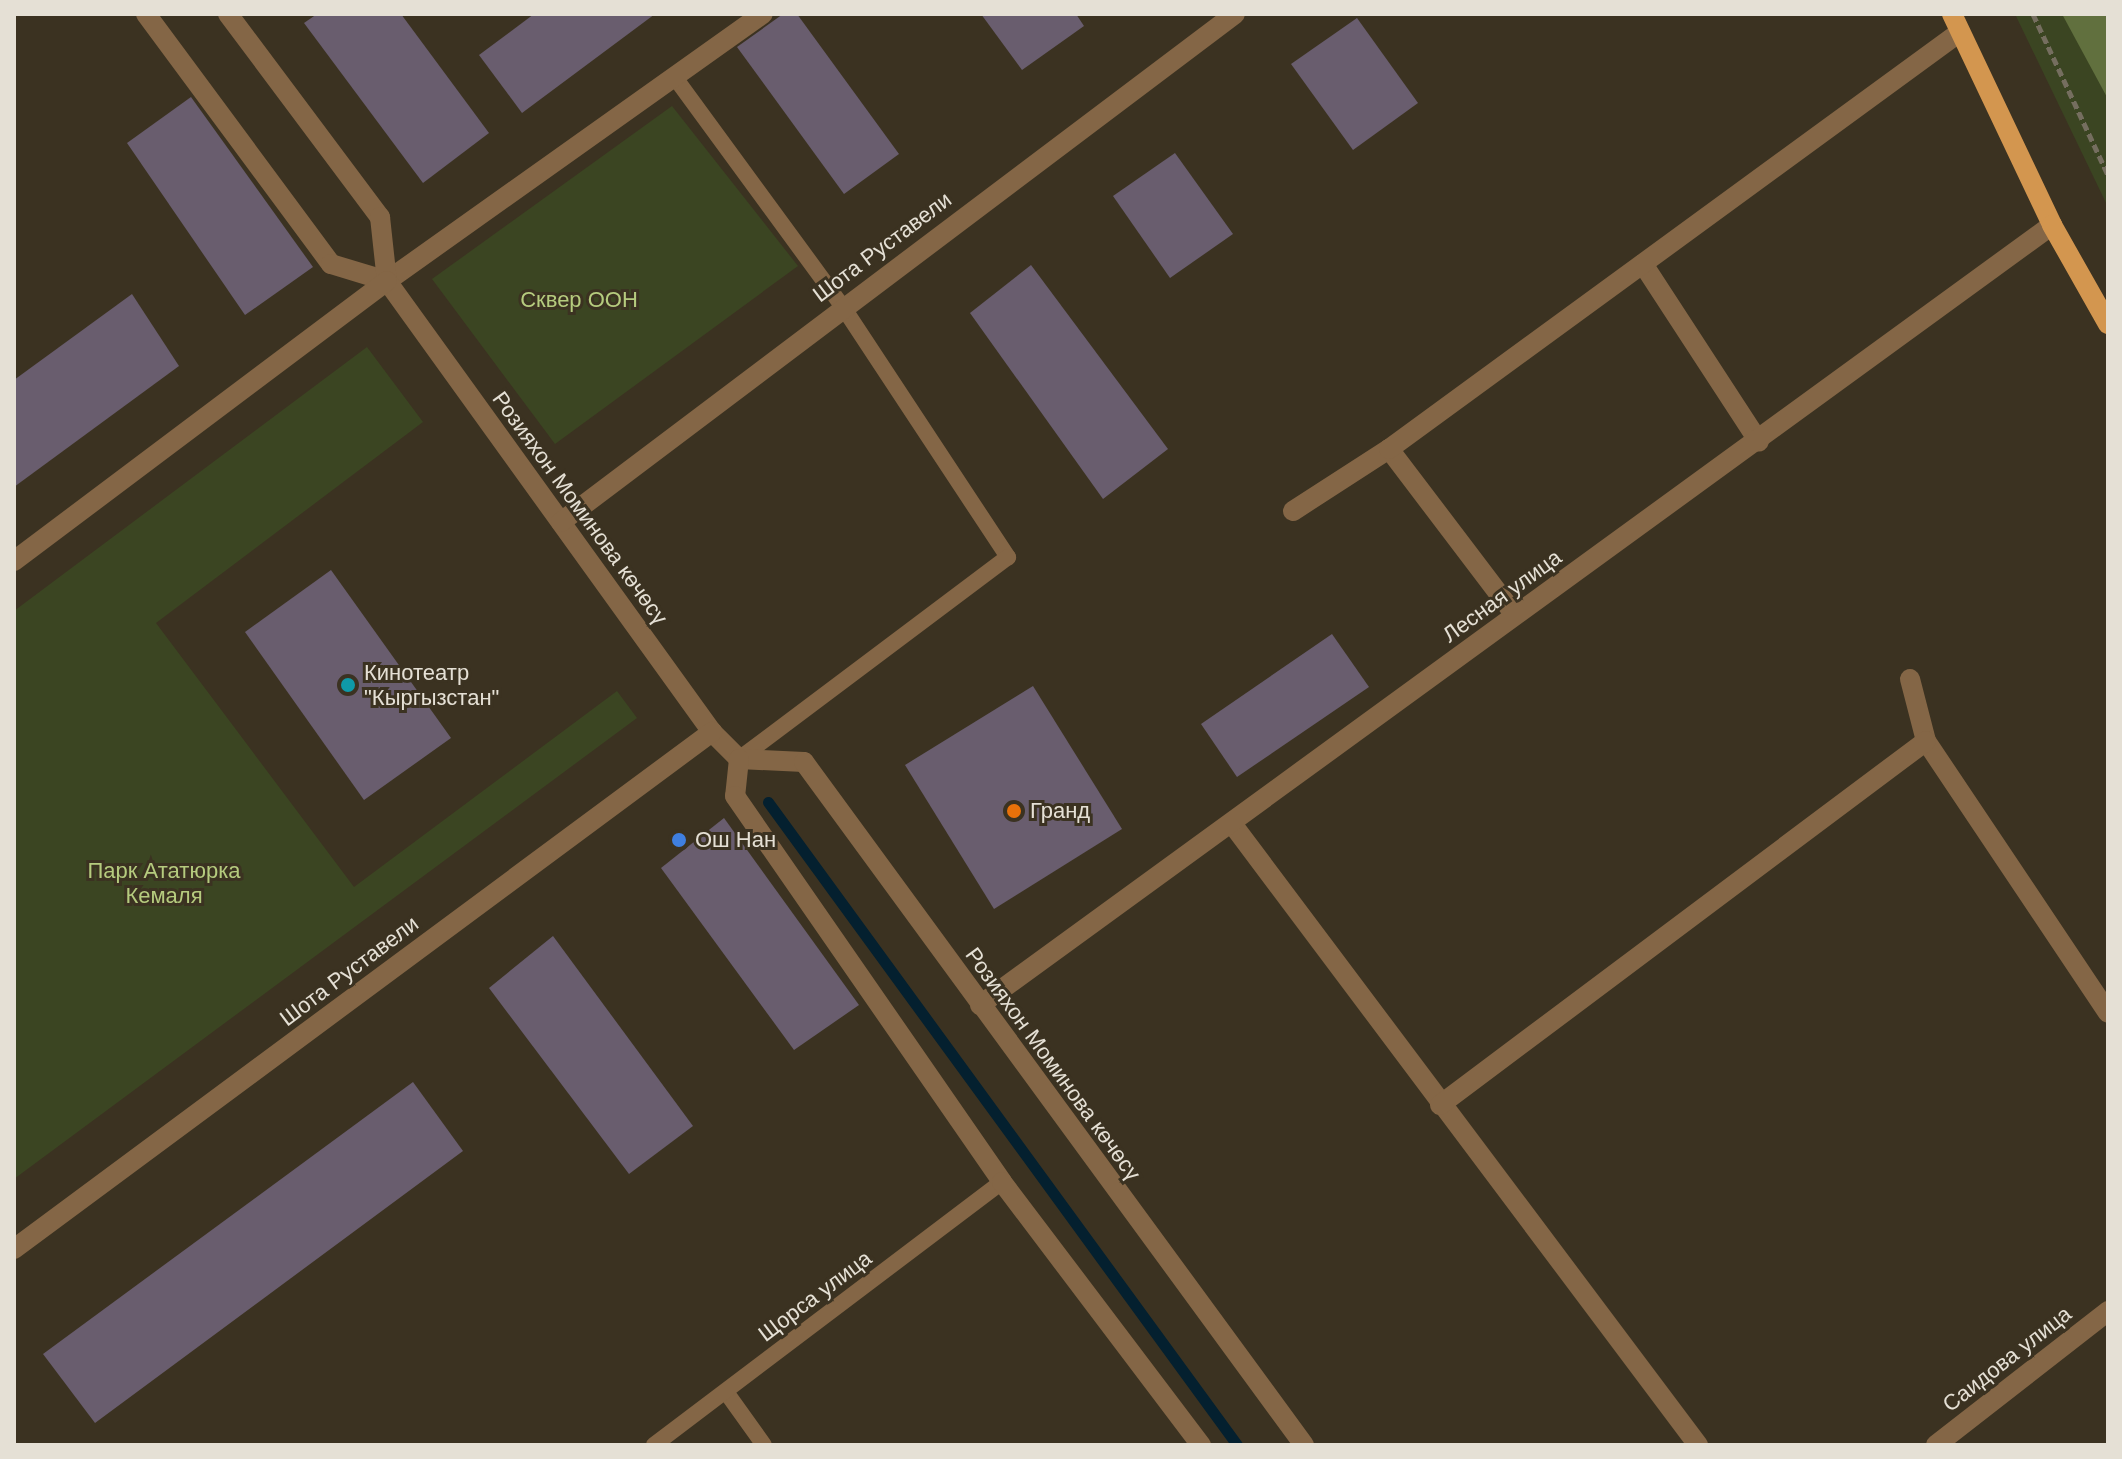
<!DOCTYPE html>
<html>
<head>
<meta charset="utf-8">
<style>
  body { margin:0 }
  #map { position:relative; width:2122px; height:1459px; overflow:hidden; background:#3b3221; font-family:Helvetica,sans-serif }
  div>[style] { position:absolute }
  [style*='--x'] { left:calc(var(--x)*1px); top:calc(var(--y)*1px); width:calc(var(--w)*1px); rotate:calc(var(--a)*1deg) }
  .green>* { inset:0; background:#3b4522 }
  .forest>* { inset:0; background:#61703e }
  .stream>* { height:11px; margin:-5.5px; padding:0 5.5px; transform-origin:5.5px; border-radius:5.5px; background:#04202f }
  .building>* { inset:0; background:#695d6e }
  .path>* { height:5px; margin-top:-2.5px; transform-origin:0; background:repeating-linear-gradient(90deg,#756e5f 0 8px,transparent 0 12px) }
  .service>* { height:16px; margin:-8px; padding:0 8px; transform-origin:8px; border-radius:8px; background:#846646 }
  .minor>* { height:20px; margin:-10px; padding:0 10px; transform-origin:10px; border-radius:10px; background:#846646 }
  .tertiary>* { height:20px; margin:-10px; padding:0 10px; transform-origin:10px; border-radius:10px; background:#846646 }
  .primary>* { height:20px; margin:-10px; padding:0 10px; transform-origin:10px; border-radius:10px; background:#d3964f }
  .dots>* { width:22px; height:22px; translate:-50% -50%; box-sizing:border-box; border:4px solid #3b3221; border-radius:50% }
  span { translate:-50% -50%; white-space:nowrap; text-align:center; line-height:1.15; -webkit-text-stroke:6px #3b3221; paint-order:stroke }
  .street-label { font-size:22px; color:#e5e0d5 }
  .park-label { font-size:22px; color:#b5cb7e }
  .poi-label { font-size:22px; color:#e5e0d5 }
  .left { translate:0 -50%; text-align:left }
  .frame { position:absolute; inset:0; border:16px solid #e5e0d5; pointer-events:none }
</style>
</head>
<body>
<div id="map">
  <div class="green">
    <div style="clip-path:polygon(2015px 14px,2108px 14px,2108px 207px)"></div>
    <div style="clip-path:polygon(672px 106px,798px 266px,555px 444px,432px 279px)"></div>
    <div style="clip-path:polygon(367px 347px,423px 422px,156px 623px,354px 887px,617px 691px,637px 718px,14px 1179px,14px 611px)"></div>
  </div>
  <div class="forest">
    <div style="clip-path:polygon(2062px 14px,2108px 14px,2108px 99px)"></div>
  </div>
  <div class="stream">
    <div style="--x:768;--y:802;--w:796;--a:53.89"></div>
  </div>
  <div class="building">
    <div style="clip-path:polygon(317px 14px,401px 14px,489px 133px,423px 183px,304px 23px)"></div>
    <div style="clip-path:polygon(534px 14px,655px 14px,522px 113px,479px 55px)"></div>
    <div style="clip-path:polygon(783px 14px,797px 14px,899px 154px,844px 194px,737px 47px)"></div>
    <div style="clip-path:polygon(981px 14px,1076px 14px,1084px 26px,1022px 70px)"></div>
    <div style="clip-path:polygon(1357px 18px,1418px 103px,1353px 150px,1291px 64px)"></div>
    <div style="clip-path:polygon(191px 97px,313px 267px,245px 315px,127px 143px)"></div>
    <div style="clip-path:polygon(1175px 153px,1233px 234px,1170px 278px,1113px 196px)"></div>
    <div style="clip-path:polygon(1031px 265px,1168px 449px,1103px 499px,970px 313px)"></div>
    <div style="clip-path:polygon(132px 294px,179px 366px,14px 487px,14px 380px)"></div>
    <div style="clip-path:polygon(331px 570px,451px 738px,364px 800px,245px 632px)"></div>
    <div style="clip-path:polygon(1332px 634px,1369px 687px,1237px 777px,1201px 724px)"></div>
    <div style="clip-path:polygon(1033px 686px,1122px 829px,994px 909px,905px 765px)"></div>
    <div style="clip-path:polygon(724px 818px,859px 1005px,794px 1050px,661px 868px)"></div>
    <div style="clip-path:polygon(553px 936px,693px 1126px,629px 1174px,489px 988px)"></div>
    <div style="clip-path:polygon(413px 1082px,463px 1151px,95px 1423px,43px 1354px)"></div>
  </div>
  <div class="path">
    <div style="--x:2033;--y:14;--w:178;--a:65"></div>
  </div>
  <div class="service">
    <div style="--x:676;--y:79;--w:283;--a:53.8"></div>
    <div style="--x:843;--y:307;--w:300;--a:56.6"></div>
    <div style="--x:1008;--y:557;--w:336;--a:143.1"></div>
    <div style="--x:726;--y:1392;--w:65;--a:54.4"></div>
    <div style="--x:654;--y:1445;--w:436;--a:-37.1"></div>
  </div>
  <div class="minor">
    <div style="--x:1643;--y:264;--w:212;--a:56.9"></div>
    <div style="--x:387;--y:281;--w:461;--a:-35.4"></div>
    <div style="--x:1389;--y:449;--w:208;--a:52.8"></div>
    <div style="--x:1293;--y:511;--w:114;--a:-32.9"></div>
    <div style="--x:1389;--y:449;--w:707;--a:-36.14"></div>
    <div style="--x:1910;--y:679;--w:64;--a:75.5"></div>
    <div style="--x:1926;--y:741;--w:327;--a:56.2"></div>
    <div style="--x:1233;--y:825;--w:775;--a:53.13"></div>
    <div style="--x:980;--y:1005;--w:1326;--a:-36.04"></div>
    <div style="--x:1440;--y:1105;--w:607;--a:-36.83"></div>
  </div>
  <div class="tertiary">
    <div style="--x:146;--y:14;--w:311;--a:53.5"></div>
    <div style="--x:331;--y:264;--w:59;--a:16.9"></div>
    <div style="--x:228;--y:14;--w:254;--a:53.2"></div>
    <div style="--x:380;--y:217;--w:64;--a:83.8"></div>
    <div style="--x:387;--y:281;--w:556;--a:54.22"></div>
    <div style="--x:712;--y:732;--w:38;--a:45"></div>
    <div style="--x:739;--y:759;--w:65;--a:2.6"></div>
    <div style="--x:804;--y:762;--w:846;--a:53.79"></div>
    <div style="--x:561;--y:522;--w:844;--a:-37.01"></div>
    <div style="--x:14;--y:561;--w:466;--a:-36.9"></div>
    <div style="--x:739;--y:759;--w:37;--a:96"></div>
    <div style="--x:735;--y:796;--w:469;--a:55.3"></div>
    <div style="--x:1002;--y:1182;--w:330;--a:52.9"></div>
    <div style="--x:14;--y:1249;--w:869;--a:-36.53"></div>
    <div style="--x:1936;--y:1445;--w:218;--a:-37.9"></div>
  </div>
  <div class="primary">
    <div style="--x:1952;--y:14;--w:233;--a:64.6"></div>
    <div style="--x:2052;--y:225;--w:114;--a:60.5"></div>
  </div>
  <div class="dots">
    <div style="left:348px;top:685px;background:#0f9aa8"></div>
    <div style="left:1014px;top:811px;background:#e8710a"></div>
    <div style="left:679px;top:840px;background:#3f7fe0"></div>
  </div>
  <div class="street-label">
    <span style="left:882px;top:247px;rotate:-37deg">Шота Руставели</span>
    <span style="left:580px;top:508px;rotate:54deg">Розияхон Моминова көчөсү</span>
    <span style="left:1502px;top:596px;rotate:-36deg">Лесная улица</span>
    <span style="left:349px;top:971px;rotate:-37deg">Шота Руставели</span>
    <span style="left:1053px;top:1064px;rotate:54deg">Розияхон Моминова көчөсү</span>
    <span style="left:815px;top:1296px;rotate:-37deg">Щорса улица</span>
    <span style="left:2007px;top:1359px;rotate:-38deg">Саидова улица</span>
  </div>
  <div class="park-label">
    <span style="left:579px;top:300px">Сквер ООН</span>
    <span style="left:164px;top:883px">Парк Ататюрка<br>Кемаля</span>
  </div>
  <div class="poi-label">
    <span class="left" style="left:364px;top:685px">Кинотеатр<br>"Кыргызстан"</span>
    <span class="left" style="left:1030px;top:811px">Гранд</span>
    <span class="left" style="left:695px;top:840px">Ош Нан</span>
  </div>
  <div class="frame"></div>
</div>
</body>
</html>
